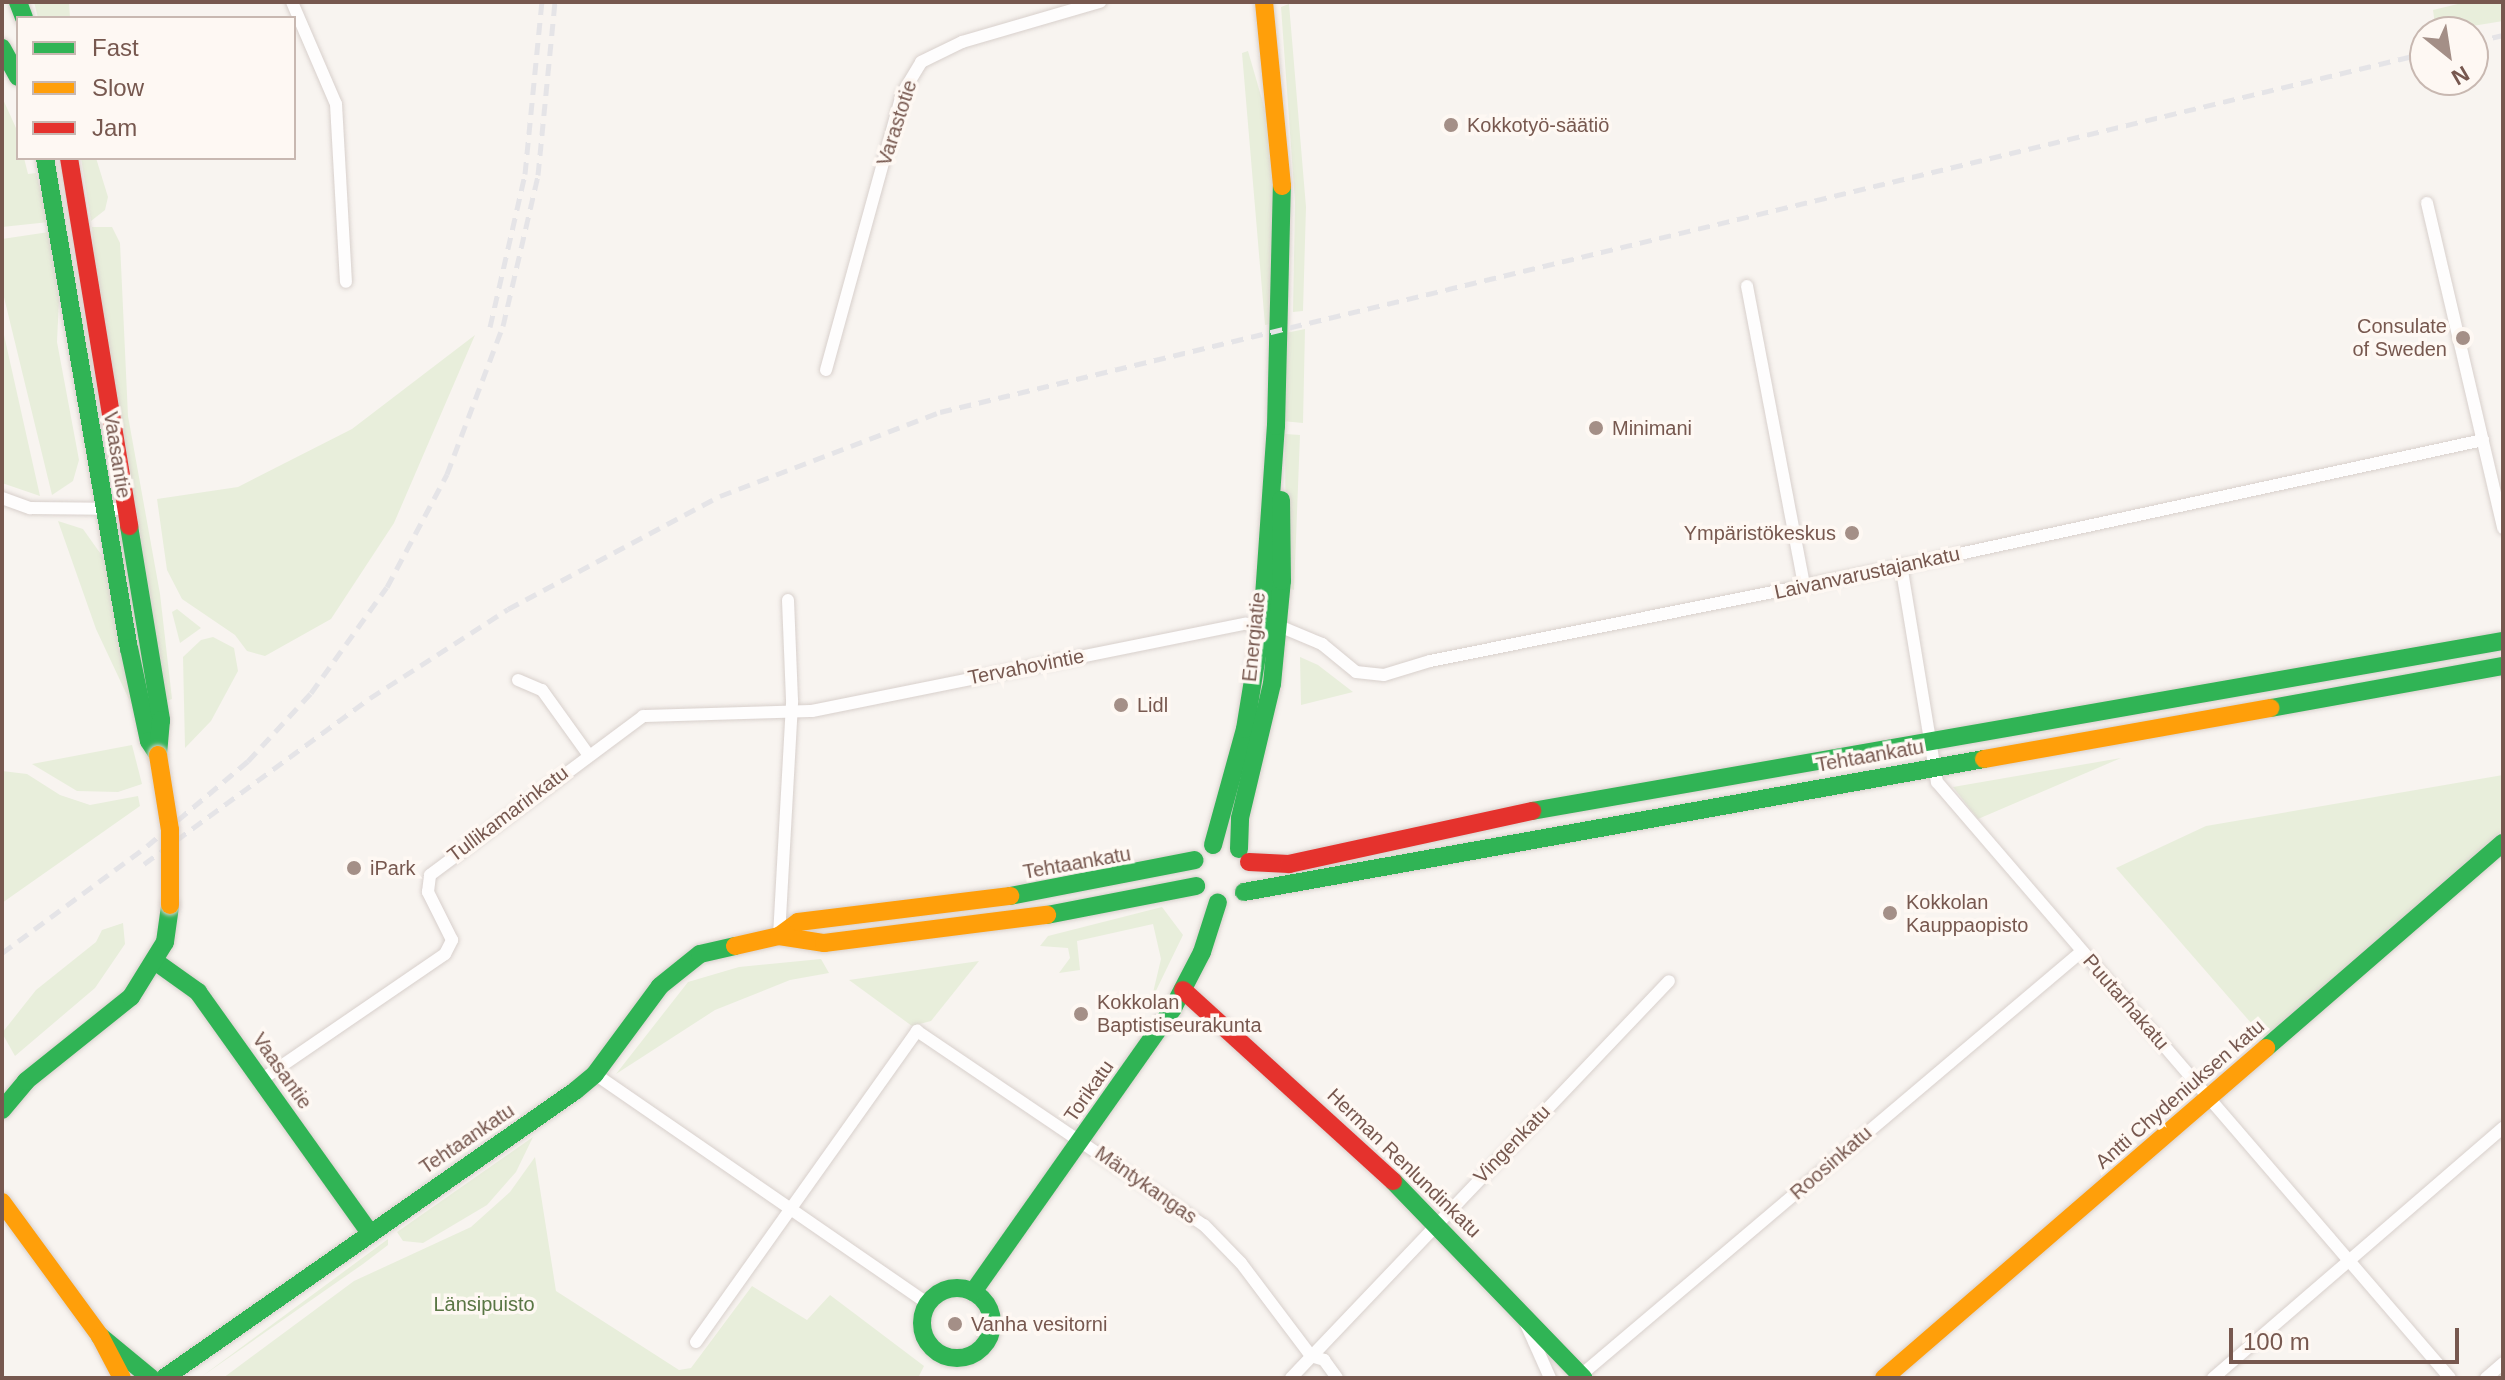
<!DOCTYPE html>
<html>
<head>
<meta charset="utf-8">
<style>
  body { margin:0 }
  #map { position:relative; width:2505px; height:1380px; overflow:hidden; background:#f8f4f0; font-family:Helvetica,sans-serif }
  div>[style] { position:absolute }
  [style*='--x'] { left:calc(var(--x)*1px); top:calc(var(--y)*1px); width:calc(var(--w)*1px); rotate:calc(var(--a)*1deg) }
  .green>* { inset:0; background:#e8eedb }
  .roads { filter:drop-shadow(0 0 2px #d8d0cc) drop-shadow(0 0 2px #d8d0cc) }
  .street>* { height:12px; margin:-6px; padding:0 6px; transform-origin:6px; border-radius:6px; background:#fefdfd }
  .fast>* { height:18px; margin:-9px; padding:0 9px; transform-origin:9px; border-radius:9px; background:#30b455 }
  .fast>.ring { margin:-9px; padding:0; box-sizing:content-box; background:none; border:18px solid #30b455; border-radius:50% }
  .slow>* { height:18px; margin:-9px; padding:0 9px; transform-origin:9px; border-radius:9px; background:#ff9f0a }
  .jam>* { height:18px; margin:-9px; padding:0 9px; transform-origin:9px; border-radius:9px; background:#e5322d }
  .rail>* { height:5px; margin-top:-2.5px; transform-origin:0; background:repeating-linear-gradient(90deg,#e5e4e7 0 12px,transparent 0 20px) }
  .bridges { filter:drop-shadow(0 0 2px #d8cfcb) drop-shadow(0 0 2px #d8cfcb) }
  .slow-bridge>* { height:18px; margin:-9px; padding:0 9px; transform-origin:9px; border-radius:9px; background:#ff9f0a }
  .dots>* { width:22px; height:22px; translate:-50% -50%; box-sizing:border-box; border:4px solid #fef8f3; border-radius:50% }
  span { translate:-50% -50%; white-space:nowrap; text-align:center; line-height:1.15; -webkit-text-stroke:7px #fef8f3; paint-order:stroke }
  .street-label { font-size:20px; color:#77584f }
  .poi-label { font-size:20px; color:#77584f }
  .left { translate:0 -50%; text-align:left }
  .right { translate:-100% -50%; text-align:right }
  .park-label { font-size:20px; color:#597644 }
  .frame { position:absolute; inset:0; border:4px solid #77584f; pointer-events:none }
  .legend { position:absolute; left:16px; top:16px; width:280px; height:144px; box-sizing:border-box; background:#fef8f3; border:2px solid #c8b8b1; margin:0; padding:10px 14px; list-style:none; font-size:24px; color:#77584f }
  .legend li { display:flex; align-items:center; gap:16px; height:40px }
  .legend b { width:40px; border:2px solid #c8b8b1 }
  .north { position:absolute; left:2409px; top:16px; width:80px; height:80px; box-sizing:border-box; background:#fef8f3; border:2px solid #c8b8b1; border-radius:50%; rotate:150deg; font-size:22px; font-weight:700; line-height:32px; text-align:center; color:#77584f }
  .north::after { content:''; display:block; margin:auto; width:28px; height:36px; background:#a48f87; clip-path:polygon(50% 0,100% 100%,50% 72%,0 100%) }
  .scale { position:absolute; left:2229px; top:1328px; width:230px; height:36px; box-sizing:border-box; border:4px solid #77584f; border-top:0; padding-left:10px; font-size:24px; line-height:28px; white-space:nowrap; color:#77584f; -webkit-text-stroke:6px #fef8f3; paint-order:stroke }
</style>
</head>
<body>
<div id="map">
  <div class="green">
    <div style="clip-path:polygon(34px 2px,69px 2px,70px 18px,38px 18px)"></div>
    <div style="clip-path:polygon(2466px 2px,2503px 2px,2503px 21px,2436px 32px,2433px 10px)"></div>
    <div style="clip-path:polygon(1289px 4px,1306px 207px,1303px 311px,1293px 312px,1295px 202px,1281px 7px)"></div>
    <div style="clip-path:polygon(1248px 51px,1270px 127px,1274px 189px,1276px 323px,1265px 325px,1242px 53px)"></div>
    <div style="clip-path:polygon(2px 97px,16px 128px,18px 158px,24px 158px,28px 174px,36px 173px,49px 222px,2px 227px)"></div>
    <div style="clip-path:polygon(81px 158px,96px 158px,108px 197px,105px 210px,91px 221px)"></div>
    <div style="clip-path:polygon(92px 227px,112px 227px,120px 243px,128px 416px,160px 594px,172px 699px,166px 701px,97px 298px)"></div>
    <div style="clip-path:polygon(49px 232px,59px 299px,57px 342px,79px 460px,73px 481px,52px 495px,2px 289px,2px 239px)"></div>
    <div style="clip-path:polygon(2px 326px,40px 496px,2px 483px)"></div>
    <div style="clip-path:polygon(1305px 329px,1303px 423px,1282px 421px,1286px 333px)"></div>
    <div style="clip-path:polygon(475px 335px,394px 523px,331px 619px,265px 656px,247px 651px,235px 635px,182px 599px,167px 570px,157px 499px,238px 487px,352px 429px)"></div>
    <div style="clip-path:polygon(1285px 434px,1300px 435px,1294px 590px,1286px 587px)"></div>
    <div style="clip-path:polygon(58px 521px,83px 529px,105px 560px,133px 708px,96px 629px)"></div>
    <div style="clip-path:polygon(177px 609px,201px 628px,180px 643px,172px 612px)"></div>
    <div style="clip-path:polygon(213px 637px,234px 648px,238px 671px,211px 721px,185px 748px,183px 657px,201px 640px)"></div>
    <div style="clip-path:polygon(1300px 657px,1318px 665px,1353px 692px,1301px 705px)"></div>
    <div style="clip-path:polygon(132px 745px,142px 784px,118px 792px,77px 791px,32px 764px)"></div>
    <div style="clip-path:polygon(2121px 758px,1978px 819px,1953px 787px)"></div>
    <div style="clip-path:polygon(2px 771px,27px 774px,60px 795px,90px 805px,138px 796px,140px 806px,2px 903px)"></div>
    <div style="clip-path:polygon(2503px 775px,2503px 830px,2265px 1039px,2116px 868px,2206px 826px)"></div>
    <div style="clip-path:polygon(1162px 907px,1183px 935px,1151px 1001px,1161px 959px,1153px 924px,1077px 941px,1080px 970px,1059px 973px,1070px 958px,1068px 948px,1040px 946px,1048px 936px)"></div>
    <div style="clip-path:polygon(123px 923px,125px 944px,95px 988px,15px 1056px,2px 1033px,36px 990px,96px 942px,102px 930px)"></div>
    <div style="clip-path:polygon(821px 959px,829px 973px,790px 980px,715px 1010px,616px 1074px,688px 982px,739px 967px)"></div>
    <div style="clip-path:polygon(979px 961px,931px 1021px,912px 1026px,849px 980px)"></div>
    <div style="clip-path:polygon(533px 1137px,516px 1172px,487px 1205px,423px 1243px,403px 1241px,397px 1232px)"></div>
    <div style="clip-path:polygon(535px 1157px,556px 1291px,679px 1370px,691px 1368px,752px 1286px,807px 1320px,830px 1295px,924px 1366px,918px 1378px,223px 1378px,354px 1281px,471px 1227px,510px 1192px)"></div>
    <div style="clip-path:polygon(388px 1239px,388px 1245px,363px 1264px,201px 1377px)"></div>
  </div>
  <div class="roads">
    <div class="street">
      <div style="--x:292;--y:2;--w:111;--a:66.7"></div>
      <div style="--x:336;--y:104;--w:178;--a:86.8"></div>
      <div style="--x:2427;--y:203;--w:334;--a:76.8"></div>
      <div style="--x:1747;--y:286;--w:305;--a:79.2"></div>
      <div style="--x:826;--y:370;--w:286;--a:-74.6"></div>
      <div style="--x:902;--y:94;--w:37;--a:-59"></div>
      <div style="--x:921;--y:62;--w:46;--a:-26"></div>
      <div style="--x:962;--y:42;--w:144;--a:-16.2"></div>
      <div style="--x:2;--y:498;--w:30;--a:20"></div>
      <div style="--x:30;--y:508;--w:98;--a:0.6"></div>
      <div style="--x:1901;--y:565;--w:220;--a:80.6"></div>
      <div style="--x:1937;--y:782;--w:786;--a:49.28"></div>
      <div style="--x:518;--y:680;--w:26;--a:23"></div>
      <div style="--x:542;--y:690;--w:79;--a:54.3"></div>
      <div style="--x:779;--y:936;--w:236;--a:-86.8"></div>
      <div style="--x:792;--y:700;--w:100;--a:-92.3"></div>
      <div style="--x:595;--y:1074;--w:405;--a:34.6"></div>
      <div style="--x:261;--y:1080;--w:223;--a:-34.4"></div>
      <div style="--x:445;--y:954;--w:16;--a:-63"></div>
      <div style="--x:452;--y:940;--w:54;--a:-116.6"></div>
      <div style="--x:428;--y:892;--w:17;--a:-83"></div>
      <div style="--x:430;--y:875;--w:266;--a:-36.7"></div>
      <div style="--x:643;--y:716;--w:169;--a:-1.7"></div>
      <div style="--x:812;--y:711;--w:442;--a:-11.4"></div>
      <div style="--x:1245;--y:624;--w:34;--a:3"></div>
      <div style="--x:1279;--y:626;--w:47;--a:22.7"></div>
      <div style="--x:1322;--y:644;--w:44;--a:39.5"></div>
      <div style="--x:1356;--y:672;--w:28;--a:6"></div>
      <div style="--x:1384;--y:675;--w:48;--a:-16.9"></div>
      <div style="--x:1430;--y:661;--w:507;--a:-11.38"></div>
      <div style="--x:1927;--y:561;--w:569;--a:-12.28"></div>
      <div style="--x:1526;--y:1324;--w:59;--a:66"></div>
      <div style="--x:696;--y:1342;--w:382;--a:-54.6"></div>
      <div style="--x:917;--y:1031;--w:346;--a:34.1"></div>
      <div style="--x:1204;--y:1225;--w:53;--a:45.8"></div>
      <div style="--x:1241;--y:1263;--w:116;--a:53"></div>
      <div style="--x:1311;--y:1356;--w:14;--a:17"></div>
      <div style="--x:1324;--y:1360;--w:22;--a:54"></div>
      <div style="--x:1581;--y:1375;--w:656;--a:-40.24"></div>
      <div style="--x:1291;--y:1378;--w:548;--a:-46.4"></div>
      <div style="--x:2213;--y:1378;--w:383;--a:-40.8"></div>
      <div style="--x:2486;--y:1378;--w:23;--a:-41"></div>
    </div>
    <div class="fast">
      <div style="--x:18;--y:2;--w:17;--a:69"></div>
      <div style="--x:2;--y:48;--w:33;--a:61"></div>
      <div style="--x:45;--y:158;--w:497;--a:80.3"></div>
      <div style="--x:129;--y:648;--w:95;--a:77.9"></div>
      <div style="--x:149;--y:741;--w:17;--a:57"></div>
      <div style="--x:129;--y:526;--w:197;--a:80.6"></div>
      <div style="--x:161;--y:720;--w:35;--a:95"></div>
      <div style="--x:2271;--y:708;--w:236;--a:-10.3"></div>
      <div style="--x:1532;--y:811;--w:986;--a:-9.93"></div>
      <div style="--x:1213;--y:845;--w:120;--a:-74.6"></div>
      <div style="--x:1245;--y:729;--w:105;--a:-80.7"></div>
      <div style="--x:1262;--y:625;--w:199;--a:-86"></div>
      <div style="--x:1276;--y:426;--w:240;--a:-88.6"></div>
      <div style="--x:1239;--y:849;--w:31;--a:-88"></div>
      <div style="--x:1240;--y:818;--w:138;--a:-76.6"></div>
      <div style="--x:1272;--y:684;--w:103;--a:-84.5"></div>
      <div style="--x:1282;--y:581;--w:81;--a:-90.7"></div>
      <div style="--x:1244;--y:892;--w:752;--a:-10.19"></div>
      <div style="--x:1010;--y:896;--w:188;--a:-11"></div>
      <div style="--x:1047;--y:915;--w:152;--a:-11"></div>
      <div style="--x:156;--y:962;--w:52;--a:35.5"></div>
      <div style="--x:198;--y:992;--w:296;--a:54.5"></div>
      <div style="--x:2266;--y:1048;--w:313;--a:-40.9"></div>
      <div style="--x:2;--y:1110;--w:38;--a:-50"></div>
      <div style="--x:26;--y:1081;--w:134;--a:-38.7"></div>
      <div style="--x:131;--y:997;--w:65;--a:-58.3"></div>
      <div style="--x:165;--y:942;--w:37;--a:-82"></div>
      <div style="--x:1393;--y:1181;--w:274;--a:46"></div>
      <div class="ring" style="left:922px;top:1288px;width:52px;height:52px"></div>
      <div style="--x:973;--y:1292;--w:347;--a:-54.8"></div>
      <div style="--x:1173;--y:1008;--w:63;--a:-62.6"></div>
      <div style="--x:1202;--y:952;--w:52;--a:-72.3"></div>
      <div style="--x:100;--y:1336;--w:66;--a:39.5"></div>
      <div style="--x:164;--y:1378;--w:501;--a:-34.93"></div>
      <div style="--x:575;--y:1091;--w:26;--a:-40"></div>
      <div style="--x:595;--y:1074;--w:109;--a:-53.5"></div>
      <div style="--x:660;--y:986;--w:51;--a:-38.7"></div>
      <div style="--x:700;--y:954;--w:36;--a:-13"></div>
    </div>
    <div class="slow">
      <div style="--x:1264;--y:2;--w:185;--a:84.4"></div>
      <div style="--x:1984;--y:759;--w:291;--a:-10.1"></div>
      <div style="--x:779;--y:936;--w:46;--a:8.8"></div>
      <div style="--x:824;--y:943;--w:225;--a:-7.2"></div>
      <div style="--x:735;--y:946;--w:45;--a:-12.8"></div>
      <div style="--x:779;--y:936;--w:24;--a:-36"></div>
      <div style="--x:798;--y:922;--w:214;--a:-7"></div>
      <div style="--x:2;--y:1202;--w:166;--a:53.8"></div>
      <div style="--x:100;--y:1336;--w:47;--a:62.4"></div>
      <div style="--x:1884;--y:1378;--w:505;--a:-40.82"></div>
    </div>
    <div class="jam">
      <div style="--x:69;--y:158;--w:373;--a:80.7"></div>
      <div style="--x:1249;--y:862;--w:40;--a:2.9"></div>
      <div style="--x:1289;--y:864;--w:249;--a:-12.3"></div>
      <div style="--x:1183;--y:990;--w:284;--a:42.3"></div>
    </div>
  </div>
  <div class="rail">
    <div style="--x:2473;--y:42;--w:31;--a:-13"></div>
    <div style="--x:490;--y:327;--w:157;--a:-77.1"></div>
    <div style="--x:525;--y:174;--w:173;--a:-84.4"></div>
    <div style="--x:144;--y:864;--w:280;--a:-36.3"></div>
    <div style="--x:370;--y:698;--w:164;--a:-32.8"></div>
    <div style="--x:508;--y:609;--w:240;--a:-28.1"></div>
    <div style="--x:720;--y:496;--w:235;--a:-20.9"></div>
    <div style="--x:940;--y:412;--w:1528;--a:-13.59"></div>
    <div style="--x:2;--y:953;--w:180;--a:-36.4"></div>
    <div style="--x:147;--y:846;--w:132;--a:-40.1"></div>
    <div style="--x:248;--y:761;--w:93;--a:-47.2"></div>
    <div style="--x:311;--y:693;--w:130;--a:-54.4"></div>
    <div style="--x:387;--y:587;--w:128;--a:-62"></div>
    <div style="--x:447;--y:474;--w:158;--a:-69.3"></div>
    <div style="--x:503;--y:326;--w:155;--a:-76.9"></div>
    <div style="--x:538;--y:175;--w:174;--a:-84.4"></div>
  </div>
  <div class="bridges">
    <div class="slow-bridge">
      <div style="--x:158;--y:755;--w:76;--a:80.9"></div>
      <div style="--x:170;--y:830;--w:75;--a:90"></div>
    </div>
  </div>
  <div class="dots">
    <div style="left:1451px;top:125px;background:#a48f87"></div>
    <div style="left:2463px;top:338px;background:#a48f87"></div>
    <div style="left:1596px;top:428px;background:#a48f87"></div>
    <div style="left:1852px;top:533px;background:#a48f87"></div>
    <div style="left:1121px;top:705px;background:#a48f87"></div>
    <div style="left:354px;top:868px;background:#a48f87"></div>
    <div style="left:1890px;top:913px;background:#a48f87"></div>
    <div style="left:1081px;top:1014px;background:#a48f87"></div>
    <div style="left:955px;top:1324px;background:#a48f87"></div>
  </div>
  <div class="street-label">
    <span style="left:897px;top:123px;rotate:-72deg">Varastotie</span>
    <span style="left:117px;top:455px;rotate:81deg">Vaasantie</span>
    <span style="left:1867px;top:573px;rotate:-12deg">Laivanvarustajankatu</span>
    <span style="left:1254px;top:637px;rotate:-84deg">Energiatie</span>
    <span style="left:1026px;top:667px;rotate:-11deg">Tervahovintie</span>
    <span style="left:1870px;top:756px;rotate:-10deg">Tehtaankatu</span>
    <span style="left:508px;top:814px;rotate:-37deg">Tullikamarinkatu</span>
    <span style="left:1077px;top:863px;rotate:-10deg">Tehtaankatu</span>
    <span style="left:2126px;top:1002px;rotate:49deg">Puutarhakatu</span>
    <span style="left:282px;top:1071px;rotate:55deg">Vaasantie</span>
    <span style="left:1089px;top:1091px;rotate:-55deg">Torikatu</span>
    <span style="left:2180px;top:1094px;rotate:-41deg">Antti Chydeniuksen katu</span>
    <span style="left:467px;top:1139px;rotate:-34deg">Tehtaankatu</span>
    <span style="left:1512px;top:1144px;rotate:-46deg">Vingenkatu</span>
    <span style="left:1404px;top:1163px;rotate:44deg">Herman Renlundinkatu</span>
    <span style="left:1831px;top:1163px;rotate:-41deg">Roosinkatu</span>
    <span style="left:1146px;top:1185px;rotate:35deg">Mäntykangas</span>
  </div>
  <div class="poi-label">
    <span class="left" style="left:1467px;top:125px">Kokkotyö-säätiö</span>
    <span class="right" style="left:2447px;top:338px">Consulate<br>of Sweden</span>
    <span class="left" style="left:1612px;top:428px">Minimani</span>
    <span class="right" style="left:1836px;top:533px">Ympäristökeskus</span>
    <span class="left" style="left:1137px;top:705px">Lidl</span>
    <span class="left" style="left:370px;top:868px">iPark</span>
    <span class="left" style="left:1906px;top:914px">Kokkolan<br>Kauppaopisto</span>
    <span class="left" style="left:1097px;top:1014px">Kokkolan<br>Baptistiseurakunta</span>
    <span class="left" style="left:971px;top:1324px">Vanha vesitorni</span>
  </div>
  <div class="park-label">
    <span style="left:484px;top:1304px">Länsipuisto</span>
  </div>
  <div class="frame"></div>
  <ul class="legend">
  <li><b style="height:10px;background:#30b455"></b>Fast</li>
  <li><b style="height:10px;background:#ff9f0a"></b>Slow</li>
  <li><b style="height:10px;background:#e5322d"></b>Jam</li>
  </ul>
  <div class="north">N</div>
  <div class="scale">100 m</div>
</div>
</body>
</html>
